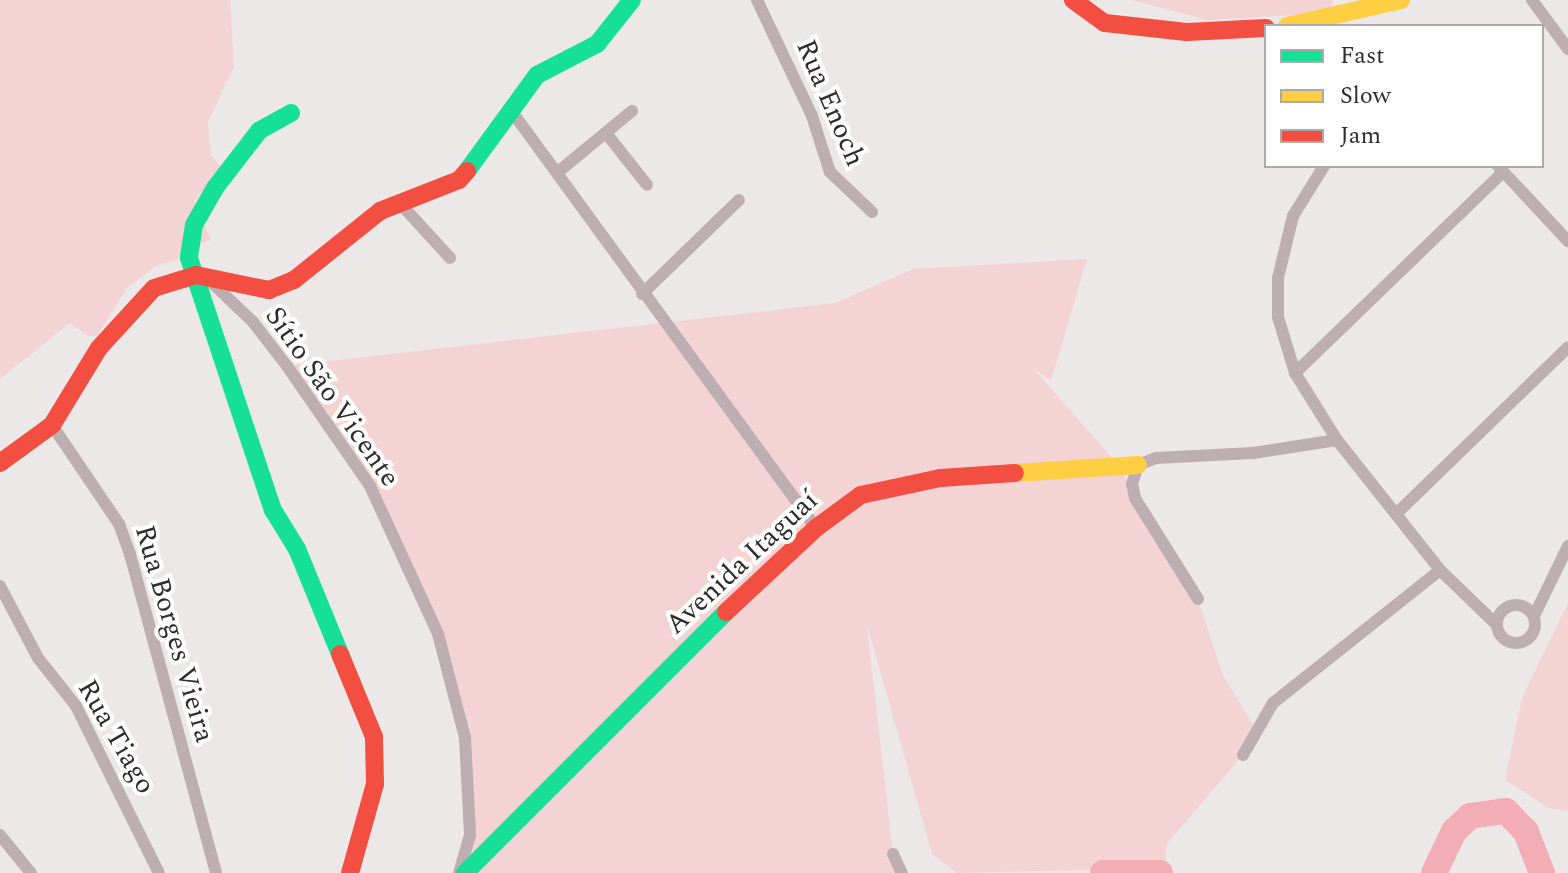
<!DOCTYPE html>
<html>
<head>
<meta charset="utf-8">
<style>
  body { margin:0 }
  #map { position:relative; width:1568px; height:873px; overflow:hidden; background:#ede8e8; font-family:Spectral,serif }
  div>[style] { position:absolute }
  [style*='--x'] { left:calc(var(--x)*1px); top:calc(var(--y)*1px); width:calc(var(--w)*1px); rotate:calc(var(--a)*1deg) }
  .green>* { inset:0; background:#f4d3d5 }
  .river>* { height:26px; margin:-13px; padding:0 13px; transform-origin:13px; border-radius:13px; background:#f3aeb5 }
  .street>* { height:12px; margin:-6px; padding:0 6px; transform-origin:6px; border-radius:6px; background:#bdafb1 }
  .street>.ring { margin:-6px; padding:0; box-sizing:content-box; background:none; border:12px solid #bdafb1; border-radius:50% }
  .fast>* { height:18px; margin:-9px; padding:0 9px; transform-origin:9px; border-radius:9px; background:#16e098 }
  .slow>* { height:18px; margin:-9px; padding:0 9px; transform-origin:9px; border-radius:9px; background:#ffcf43 }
  .jam>* { height:18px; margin:-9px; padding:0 9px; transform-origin:9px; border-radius:9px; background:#f24e42 }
  span { translate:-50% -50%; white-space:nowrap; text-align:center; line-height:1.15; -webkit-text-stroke:8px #fff; paint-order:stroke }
  .street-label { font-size:28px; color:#302c2d }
  .legend { position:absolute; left:1264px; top:24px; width:280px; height:144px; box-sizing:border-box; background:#fff; border:2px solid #acabab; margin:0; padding:10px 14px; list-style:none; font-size:24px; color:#302c2d }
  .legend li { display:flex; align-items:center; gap:16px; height:40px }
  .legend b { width:40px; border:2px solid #acabab }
</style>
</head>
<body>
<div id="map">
  <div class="green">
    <div style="clip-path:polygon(0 0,230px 0,234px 67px,208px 122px,211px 155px,223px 169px,194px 201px,211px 240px,182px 249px,177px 260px,156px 266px,127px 288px,97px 336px,88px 336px,70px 323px,0 379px)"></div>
    <div style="clip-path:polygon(1132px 0,1333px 0,1331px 8px,1314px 14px,1207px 20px)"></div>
    <div style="clip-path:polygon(1087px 259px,1051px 381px,1032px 367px,1115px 461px,1198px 599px,1223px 675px,1255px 728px,1243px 755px,1166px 845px,1165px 868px,957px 873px,932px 854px,867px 625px,893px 854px,902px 873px,457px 873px,470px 835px,465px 738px,438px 634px,370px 486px,287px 366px,835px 303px,913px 269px)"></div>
    <div style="clip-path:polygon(1568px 603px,1568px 811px,1549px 808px,1505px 780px,1522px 698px)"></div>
  </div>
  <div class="river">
    <div style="--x:1103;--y:873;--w:57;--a:0"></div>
    <div style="--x:1434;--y:873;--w:47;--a:-64.5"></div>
    <div style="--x:1454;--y:831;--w:22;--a:-43"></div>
    <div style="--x:1470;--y:816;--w:36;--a:-8"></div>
    <div style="--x:1506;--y:811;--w:29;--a:46"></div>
    <div style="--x:1526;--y:832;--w:44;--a:68.7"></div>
  </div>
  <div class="street">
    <div style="--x:757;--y:0;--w:128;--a:64.6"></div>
    <div style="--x:812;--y:116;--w:59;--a:72.2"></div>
    <div style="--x:830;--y:172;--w:58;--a:43.6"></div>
    <div style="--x:1532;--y:0;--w:61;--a:53.7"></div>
    <div style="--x:513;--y:113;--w:514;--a:53.87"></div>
    <div style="--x:606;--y:133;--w:66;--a:51.7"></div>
    <div style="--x:1324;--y:166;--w:59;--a:121.8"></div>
    <div style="--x:1293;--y:216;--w:64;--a:103.6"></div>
    <div style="--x:1278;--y:278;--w:39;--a:90"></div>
    <div style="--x:1278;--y:317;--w:59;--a:73.1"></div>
    <div style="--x:1295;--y:373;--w:79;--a:57.9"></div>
    <div style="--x:1337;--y:440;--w:166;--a:51.6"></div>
    <div style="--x:1440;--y:570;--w:79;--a:44"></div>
    <div style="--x:1498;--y:166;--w:103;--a:47"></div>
    <div style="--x:558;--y:172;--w:96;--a:-39.5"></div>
    <div style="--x:398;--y:201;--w:77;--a:47.6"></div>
    <div style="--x:210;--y:281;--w:59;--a:43.6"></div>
    <div style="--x:253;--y:322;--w:56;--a:52.3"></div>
    <div style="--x:287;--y:366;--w:146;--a:55.3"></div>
    <div style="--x:370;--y:486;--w:163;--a:65.3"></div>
    <div style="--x:438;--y:634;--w:107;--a:75.4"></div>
    <div style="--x:465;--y:738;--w:97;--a:87"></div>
    <div style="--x:470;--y:835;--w:40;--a:106"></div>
    <div style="--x:642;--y:294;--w:135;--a:-44.1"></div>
    <div style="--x:1295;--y:373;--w:289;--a:-44"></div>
    <div style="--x:52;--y:425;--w:120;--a:55.9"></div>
    <div style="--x:119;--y:524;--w:32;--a:70"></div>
    <div style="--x:130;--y:554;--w:330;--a:74.9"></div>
    <div style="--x:1397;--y:513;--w:238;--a:-44.1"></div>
    <div style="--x:0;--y:586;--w:81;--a:62.2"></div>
    <div style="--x:38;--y:658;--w:61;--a:51.6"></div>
    <div style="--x:76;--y:706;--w:186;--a:63.6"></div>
    <div style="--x:1198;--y:599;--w:119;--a:-122"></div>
    <div style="--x:1135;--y:498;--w:14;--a:-102"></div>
    <div style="--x:1132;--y:484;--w:20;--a:-72"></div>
    <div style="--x:1138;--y:465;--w:19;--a:-21"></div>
    <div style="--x:1156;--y:458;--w:97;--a:-3"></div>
    <div style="--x:1253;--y:453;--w:85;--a:-8.8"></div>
    <div class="ring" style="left:1497px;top:605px;width:26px;height:26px"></div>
    <div style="--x:1534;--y:616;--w:78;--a:-64.1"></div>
    <div style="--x:1243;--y:755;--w:60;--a:-60"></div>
    <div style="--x:1273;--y:703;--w:213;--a:-38.5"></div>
    <div style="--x:0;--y:835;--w:49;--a:50.8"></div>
    <div style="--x:893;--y:854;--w:21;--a:65"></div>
  </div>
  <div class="fast">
    <div style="--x:291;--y:113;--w:37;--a:151"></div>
    <div style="--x:259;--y:131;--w:72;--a:127.7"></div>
    <div style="--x:215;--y:188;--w:43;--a:119.6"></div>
    <div style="--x:194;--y:225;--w:33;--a:99"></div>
    <div style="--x:189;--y:258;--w:266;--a:71.6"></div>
    <div style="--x:273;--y:510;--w:46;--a:58.4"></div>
    <div style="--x:297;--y:549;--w:113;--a:67.7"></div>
    <div style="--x:467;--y:171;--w:119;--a:-53.9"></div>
    <div style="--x:537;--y:75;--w:68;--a:-27.3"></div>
    <div style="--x:597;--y:44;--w:56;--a:-51.5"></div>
    <div style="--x:465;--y:873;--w:369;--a:-45"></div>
  </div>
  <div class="slow">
    <div style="--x:1287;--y:26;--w:117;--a:-12.8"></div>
    <div style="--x:1015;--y:473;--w:123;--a:-3.7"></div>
  </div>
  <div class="jam">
    <div style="--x:1073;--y:0;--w:39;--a:36"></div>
    <div style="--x:1105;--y:23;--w:82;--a:6.3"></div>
    <div style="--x:1187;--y:32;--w:79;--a:-2.9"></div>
    <div style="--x:0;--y:463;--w:64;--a:-36.2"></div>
    <div style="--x:52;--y:425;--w:90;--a:-58.6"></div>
    <div style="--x:99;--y:348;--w:81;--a:-47.5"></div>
    <div style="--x:154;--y:288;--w:44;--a:-17.2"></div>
    <div style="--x:196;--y:275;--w:75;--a:11.6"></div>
    <div style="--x:269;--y:290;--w:27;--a:-22"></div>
    <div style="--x:294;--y:280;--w:110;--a:-38.7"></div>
    <div style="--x:380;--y:211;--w:85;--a:-21.4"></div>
    <div style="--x:459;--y:180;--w:12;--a:-48"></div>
    <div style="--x:726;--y:612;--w:123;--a:-43"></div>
    <div style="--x:816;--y:528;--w:56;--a:-36.3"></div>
    <div style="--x:861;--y:495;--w:81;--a:-12.1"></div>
    <div style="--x:940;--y:478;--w:75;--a:-3.8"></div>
    <div style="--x:340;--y:654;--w:90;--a:67.7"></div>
    <div style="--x:374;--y:737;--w:47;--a:88.8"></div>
    <div style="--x:375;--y:784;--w:92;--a:105.7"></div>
  </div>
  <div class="street-label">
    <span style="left:830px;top:103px;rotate:67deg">Rua Enoch</span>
    <span style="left:332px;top:397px;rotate:55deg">Sítio São Vicente</span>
    <span style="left:742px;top:563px;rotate:-43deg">Avenida Itaguaí</span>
    <span style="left:174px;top:634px;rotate:74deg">Rua Borges Vieira</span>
    <span style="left:116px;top:737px;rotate:60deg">Rua Tiago</span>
  </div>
  <ul class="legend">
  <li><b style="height:10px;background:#16e098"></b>Fast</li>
  <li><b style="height:10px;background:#ffcf43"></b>Slow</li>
  <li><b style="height:10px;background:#f24e42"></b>Jam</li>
  </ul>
</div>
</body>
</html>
